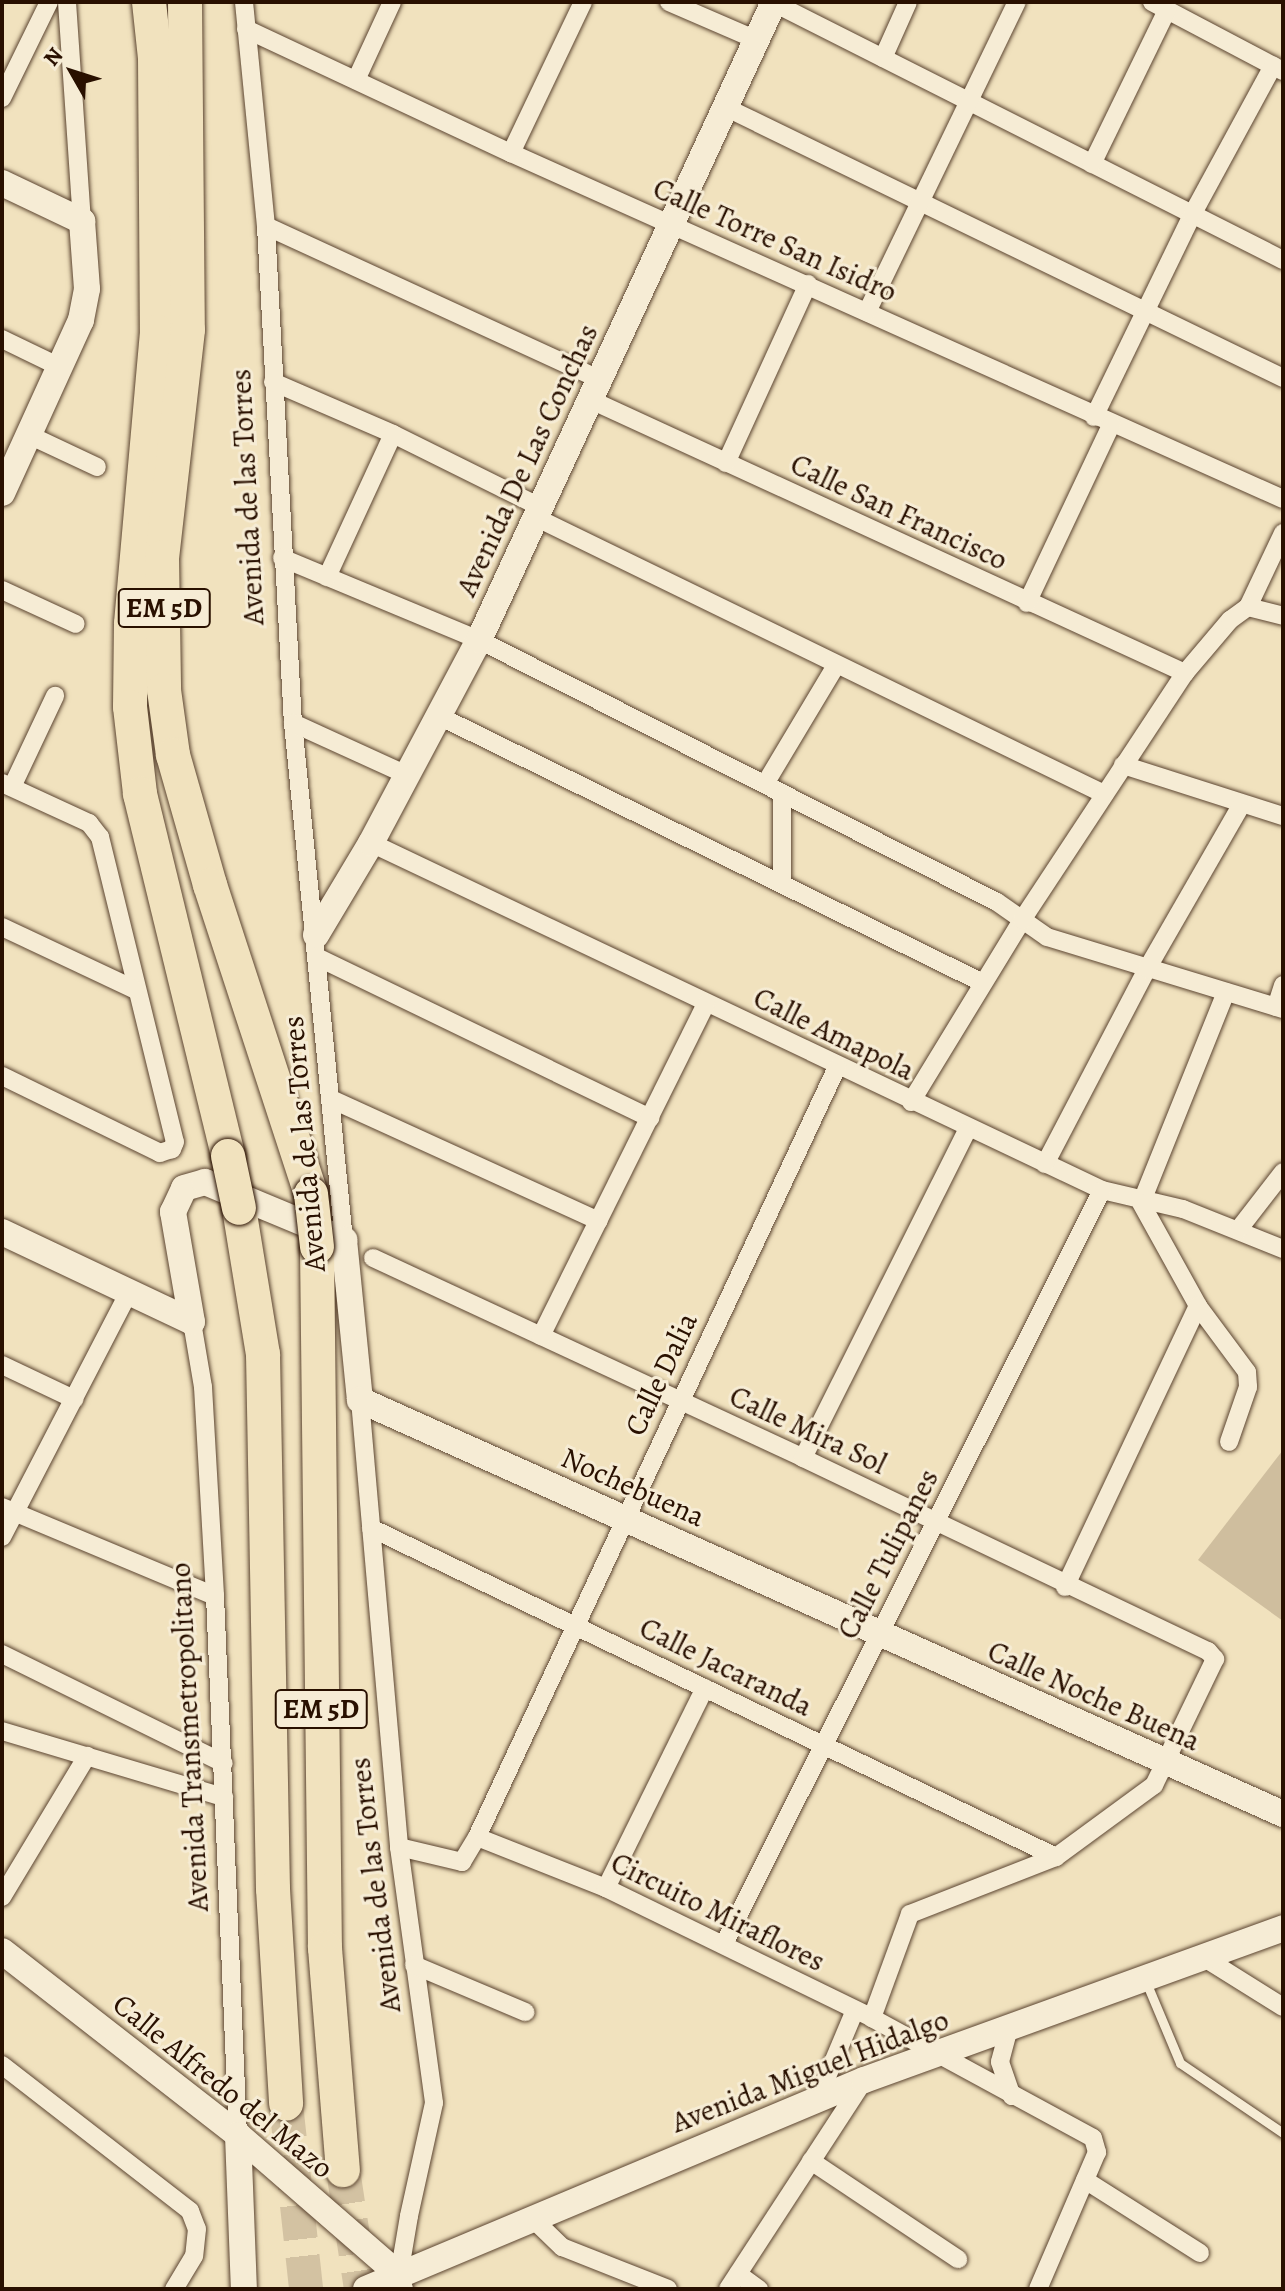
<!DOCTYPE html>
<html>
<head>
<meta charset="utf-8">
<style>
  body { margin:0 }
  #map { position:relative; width:1285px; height:2291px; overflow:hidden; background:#f1e2be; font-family:Alegreya,serif }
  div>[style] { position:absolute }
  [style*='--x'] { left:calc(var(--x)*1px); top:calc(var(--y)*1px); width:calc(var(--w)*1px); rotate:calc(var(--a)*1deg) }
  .green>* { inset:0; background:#cfbe9e }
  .highway-tunnel>* { height:34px; margin-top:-17px; transform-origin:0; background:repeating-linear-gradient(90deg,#d3c2a2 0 34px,transparent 0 51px) }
  .roads { filter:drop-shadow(0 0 2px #5b4430) drop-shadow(0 0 2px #5b4430) }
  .lane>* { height:9px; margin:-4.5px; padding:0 4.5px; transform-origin:4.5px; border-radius:4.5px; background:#f6ecd5 }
  .street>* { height:18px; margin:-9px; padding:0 9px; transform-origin:9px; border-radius:9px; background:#f6ecd5 }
  .secondary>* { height:26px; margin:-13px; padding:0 13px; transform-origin:13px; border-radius:13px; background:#f6ecd5 }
  .highway>* { height:34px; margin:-17px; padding:0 17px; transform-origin:17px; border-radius:17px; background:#f1e2be }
  .bridges { filter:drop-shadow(0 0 2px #291000) drop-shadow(0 0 2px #291000) }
  .highway-bridge>* { height:34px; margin:-17px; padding:0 17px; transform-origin:17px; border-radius:17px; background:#f1e2be }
  span { translate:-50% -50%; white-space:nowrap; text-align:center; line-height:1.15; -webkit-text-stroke:6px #f6ecd5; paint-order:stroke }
  .shield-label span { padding:2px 6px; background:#f6ecd5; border:2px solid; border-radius:6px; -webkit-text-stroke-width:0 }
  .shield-label { font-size:28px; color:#291000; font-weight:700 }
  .street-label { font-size:30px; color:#291000 }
  .frame { position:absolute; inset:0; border:4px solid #291000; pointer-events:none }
  .north { position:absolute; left:32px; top:32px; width:80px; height:80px; -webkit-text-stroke:6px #f6ecd5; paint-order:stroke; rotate:309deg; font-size:22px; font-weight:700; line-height:32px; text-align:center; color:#291000 }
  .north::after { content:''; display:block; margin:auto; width:28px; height:36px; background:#291000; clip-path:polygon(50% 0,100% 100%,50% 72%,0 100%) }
</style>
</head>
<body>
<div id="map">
  <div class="green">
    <div style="clip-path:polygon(1283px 1450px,1283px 1621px,1198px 1560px)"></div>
  </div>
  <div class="highway-tunnel">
    <div style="--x:286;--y:2104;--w:186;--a:83.8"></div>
    <div style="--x:343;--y:2170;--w:120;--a:81.4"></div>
  </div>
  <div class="roads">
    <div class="lane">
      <div style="--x:1146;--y:1982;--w:88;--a:67.2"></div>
      <div style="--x:1180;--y:2063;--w:125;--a:34.2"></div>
    </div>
    <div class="street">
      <div style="--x:67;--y:2;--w:220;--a:86.1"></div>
      <div style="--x:244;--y:2;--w:225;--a:84.4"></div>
      <div style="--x:266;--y:226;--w:498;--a:86.9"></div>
      <div style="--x:293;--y:723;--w:520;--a:84.37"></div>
      <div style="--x:669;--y:2;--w:96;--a:23.4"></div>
      <div style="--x:1152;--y:2;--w:148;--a:27.8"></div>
      <div style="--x:774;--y:3;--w:570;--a:26.79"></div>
      <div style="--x:246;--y:29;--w:293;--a:25.1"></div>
      <div style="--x:511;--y:153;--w:846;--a:24.14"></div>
      <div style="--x:883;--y:58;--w:61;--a:-65.9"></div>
      <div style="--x:356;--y:80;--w:86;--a:-65.2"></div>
      <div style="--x:2;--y:98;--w:107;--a:-63.9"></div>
      <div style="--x:727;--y:108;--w:618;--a:25.9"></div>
      <div style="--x:511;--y:153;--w:167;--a:-64.5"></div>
      <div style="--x:1092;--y:164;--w:171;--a:-64"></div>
      <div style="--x:266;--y:226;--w:366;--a:24.7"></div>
      <div style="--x:867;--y:312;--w:344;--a:-64.2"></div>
      <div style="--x:2;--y:339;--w:64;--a:25.8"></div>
      <div style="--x:273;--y:382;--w:131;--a:23.4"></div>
      <div style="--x:393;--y:434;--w:166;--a:26.4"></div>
      <div style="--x:591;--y:400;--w:654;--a:24.68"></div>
      <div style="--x:1094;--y:417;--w:225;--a:-64.1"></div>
      <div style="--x:1192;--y:215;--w:170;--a:-61.5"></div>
      <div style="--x:29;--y:435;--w:75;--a:25.2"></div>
      <div style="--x:726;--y:463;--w:197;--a:-65.4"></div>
      <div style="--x:537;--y:518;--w:631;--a:25.96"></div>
      <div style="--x:282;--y:558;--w:213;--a:22.6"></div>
      <div style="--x:479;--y:640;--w:580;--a:26.83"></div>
      <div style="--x:997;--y:902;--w:61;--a:35"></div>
      <div style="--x:1047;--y:937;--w:247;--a:17"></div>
      <div style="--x:327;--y:577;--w:157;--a:-65.2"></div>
      <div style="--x:2;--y:590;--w:81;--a:24.7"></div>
      <div style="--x:1027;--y:603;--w:197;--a:-64.7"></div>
      <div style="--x:1248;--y:607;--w:82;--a:-64.7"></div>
      <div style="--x:439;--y:716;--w:606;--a:26.14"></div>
      <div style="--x:293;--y:723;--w:125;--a:24.5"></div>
      <div style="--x:1123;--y:765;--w:168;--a:17.7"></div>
      <div style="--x:2;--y:783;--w:96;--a:24.7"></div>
      <div style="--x:89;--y:823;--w:18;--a:52"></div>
      <div style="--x:100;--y:837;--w:314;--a:76.2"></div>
      <div style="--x:175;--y:1142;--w:8;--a:113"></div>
      <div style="--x:172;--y:1149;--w:13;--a:162"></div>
      <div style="--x:160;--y:1153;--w:176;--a:-154"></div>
      <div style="--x:765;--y:784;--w:136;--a:-59.1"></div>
      <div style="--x:12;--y:787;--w:101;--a:-64.7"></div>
      <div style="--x:782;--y:793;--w:91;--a:90"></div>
      <div style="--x:371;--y:843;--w:809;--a:25.39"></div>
      <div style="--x:1102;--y:1190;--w:83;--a:13.2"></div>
      <div style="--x:1183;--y:1209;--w:108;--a:21.8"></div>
      <div style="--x:2;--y:927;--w:146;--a:25.2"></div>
      <div style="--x:319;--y:958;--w:368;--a:25.8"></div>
      <div style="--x:1226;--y:992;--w:227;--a:111.9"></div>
      <div style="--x:1141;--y:1203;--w:118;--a:61"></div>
      <div style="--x:1198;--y:1306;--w:82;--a:53.4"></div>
      <div style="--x:1247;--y:1372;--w:15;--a:86"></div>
      <div style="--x:1248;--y:1387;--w:58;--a:109.1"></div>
      <div style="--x:1276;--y:1007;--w:23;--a:-72"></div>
      <div style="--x:331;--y:1099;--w:294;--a:24.5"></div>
      <div style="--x:911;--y:1102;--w:213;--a:-58.6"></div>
      <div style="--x:1022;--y:920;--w:296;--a:-56.6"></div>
      <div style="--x:1185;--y:673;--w:70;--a:-49.7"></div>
      <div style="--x:1230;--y:620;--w:22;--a:-36"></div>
      <div style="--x:1248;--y:607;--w:36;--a:14"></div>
      <div style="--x:1045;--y:1164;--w:220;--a:-62.4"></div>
      <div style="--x:1147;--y:969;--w:190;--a:-60.1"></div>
      <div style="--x:1239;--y:1229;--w:72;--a:-52.3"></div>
      <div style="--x:373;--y:1258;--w:474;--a:24.9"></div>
      <div style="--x:803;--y:1458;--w:449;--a:25.5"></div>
      <div style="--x:1208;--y:1651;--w:11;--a:49"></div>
      <div style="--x:1215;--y:1659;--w:140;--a:115.8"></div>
      <div style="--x:1154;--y:1785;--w:122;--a:143.7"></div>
      <div style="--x:1056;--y:1857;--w:157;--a:158.7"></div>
      <div style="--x:910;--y:1914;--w:111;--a:110.1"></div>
      <div style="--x:192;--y:1322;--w:66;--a:80.4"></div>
      <div style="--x:203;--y:1387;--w:209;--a:86.7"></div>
      <div style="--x:215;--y:1596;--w:539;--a:87.56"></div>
      <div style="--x:541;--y:1336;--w:371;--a:-63.6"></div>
      <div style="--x:2;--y:1365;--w:80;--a:25.3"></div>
      <div style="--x:360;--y:1400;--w:449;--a:85"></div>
      <div style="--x:399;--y:1847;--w:258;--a:82.2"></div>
      <div style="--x:434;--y:2103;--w:116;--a:102.5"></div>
      <div style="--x:409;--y:2216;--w:60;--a:99.6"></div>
      <div style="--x:399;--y:2275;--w:15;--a:70"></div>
      <div style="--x:803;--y:1458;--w:368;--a:-63.4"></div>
      <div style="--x:2;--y:1507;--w:231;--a:22.7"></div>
      <div style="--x:371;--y:1528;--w:760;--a:25.65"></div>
      <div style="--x:2;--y:1537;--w:276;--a:-62.6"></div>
      <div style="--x:1065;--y:1587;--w:311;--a:-64.7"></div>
      <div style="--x:2;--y:1654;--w:247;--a:26.2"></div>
      <div style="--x:2;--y:1731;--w:232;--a:16.6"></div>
      <div style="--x:477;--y:1837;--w:850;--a:-64.94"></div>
      <div style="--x:399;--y:1847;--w:65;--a:13.4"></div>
      <div style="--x:462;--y:1862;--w:29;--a:-59"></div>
      <div style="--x:477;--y:1837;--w:139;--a:21.6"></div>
      <div style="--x:606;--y:1888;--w:296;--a:26"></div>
      <div style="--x:872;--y:2018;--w:251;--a:28.5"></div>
      <div style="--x:1093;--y:2138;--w:15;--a:74"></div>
      <div style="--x:1097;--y:2152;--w:149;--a:113.3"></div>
      <div style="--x:606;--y:1888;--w:223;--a:-63.7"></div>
      <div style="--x:2;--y:1897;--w:165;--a:-58.9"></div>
      <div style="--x:724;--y:1944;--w:843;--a:-63.37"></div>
      <div style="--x:1203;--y:1957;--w:94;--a:32"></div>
      <div style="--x:414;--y:1965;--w:121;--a:22.9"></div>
      <div style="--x:1009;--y:2028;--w:35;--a:105"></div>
      <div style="--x:1000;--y:2062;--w:36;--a:71"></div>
      <div style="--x:2;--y:2065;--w:238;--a:37.8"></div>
      <div style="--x:190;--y:2211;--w:19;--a:69"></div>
      <div style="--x:197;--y:2229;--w:27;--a:96"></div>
      <div style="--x:194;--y:2256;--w:39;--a:121"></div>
      <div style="--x:818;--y:2098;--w:95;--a:-67.2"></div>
      <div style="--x:811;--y:2161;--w:177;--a:33.7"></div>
      <div style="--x:1085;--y:2180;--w:136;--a:32.4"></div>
      <div style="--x:532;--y:2218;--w:42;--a:44"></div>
      <div style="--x:562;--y:2247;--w:114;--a:21.6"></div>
      <div style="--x:738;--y:2274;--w:26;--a:36"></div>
      <div style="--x:728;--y:2289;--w:249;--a:-56.9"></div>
    </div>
    <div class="secondary">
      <div style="--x:2;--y:183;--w:89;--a:25.4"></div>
      <div style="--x:82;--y:221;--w:68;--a:85.8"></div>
      <div style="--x:87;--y:289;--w:32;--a:101"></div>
      <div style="--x:81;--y:320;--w:190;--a:114.5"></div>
      <div style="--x:316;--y:935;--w:107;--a:-59.1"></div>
      <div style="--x:371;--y:843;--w:230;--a:-62"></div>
      <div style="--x:479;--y:640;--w:703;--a:-65.19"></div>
      <div style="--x:2;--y:1232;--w:210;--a:25.3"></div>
      <div style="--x:192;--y:1322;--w:112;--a:-99.8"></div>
      <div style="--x:173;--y:1212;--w:26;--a:-65"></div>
      <div style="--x:184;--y:1188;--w:22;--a:-16"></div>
      <div style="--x:205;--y:1182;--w:151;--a:22.6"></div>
      <div style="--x:344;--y:1240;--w:161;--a:84.3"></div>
      <div style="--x:360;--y:1400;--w:1012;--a:24.16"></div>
      <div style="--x:2;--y:1951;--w:299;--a:37.9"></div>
      <div style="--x:238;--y:2135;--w:213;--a:41"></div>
      <div style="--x:238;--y:2135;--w:154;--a:87.8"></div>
      <div style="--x:366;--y:2289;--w:540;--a:-22.77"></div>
      <div style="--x:864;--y:2080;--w:446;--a:-19.9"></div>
    </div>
    <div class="highway">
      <div style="--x:149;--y:2;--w:56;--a:83.9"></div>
      <div style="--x:155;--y:58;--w:274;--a:89.6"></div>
      <div style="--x:157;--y:332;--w:293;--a:95.1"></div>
      <div style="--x:131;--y:624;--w:83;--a:90.7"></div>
      <div style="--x:130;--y:707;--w:88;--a:83.4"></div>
      <div style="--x:140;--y:794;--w:373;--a:76.3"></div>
      <div style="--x:185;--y:2;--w:328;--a:89.5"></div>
      <div style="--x:188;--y:330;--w:228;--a:96.5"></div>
      <div style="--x:162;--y:557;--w:133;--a:89.1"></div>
      <div style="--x:164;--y:690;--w:66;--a:82.1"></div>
      <div style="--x:173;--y:755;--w:135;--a:74.1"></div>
      <div style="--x:210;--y:885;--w:325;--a:71.9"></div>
      <div style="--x:239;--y:1208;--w:148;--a:80.7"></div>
      <div style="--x:263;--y:1354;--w:535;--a:88.93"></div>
      <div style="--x:273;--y:1889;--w:215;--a:86.5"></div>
      <div style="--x:317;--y:1247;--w:701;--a:89.35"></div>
      <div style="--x:325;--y:1948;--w:223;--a:85.4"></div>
    </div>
  </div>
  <div class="bridges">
    <div class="highway-bridge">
      <div style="--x:228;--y:1156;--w:53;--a:78.1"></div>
      <div style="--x:311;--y:1194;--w:53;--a:83.5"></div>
    </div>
  </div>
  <div class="shield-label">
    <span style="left:164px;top:608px">EM 5D</span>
    <span style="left:321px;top:1709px">EM 5D</span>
  </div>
  <div class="street-label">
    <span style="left:775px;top:240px;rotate:24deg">Calle Torre San Isidro</span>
    <span style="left:527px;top:460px;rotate:-65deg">Avenida De Las Conchas</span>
    <span style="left:247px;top:497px;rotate:-93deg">Avenida de las Torres</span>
    <span style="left:899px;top:512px;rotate:25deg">Calle San Francisco</span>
    <span style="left:834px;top:1034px;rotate:26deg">Calle Amapola</span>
    <span style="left:304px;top:1144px;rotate:-95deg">Avenida de las Torres</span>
    <span style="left:661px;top:1374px;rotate:-65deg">Calle Dalia</span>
    <span style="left:808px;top:1430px;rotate:25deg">Calle Mira Sol</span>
    <span style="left:633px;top:1487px;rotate:24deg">Nochebuena</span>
    <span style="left:888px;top:1554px;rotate:-63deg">Calle Tulipanes</span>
    <span style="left:726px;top:1667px;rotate:26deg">Calle Jacaranda</span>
    <span style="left:1094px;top:1696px;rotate:24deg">Calle Noche Buena</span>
    <span style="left:189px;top:1737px;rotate:-93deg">Avenida Transmetropolitano</span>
    <span style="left:375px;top:1885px;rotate:-97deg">Avenida de las Torres</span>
    <span style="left:718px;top:1912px;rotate:26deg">Circuito Miraflores</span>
    <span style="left:810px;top:2071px;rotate:-21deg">Avenida Miguel Hidalgo</span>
    <span style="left:223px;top:2086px;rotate:39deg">Calle Alfredo del Mazo</span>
  </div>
  <div class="frame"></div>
  <div class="north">N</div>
</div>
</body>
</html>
